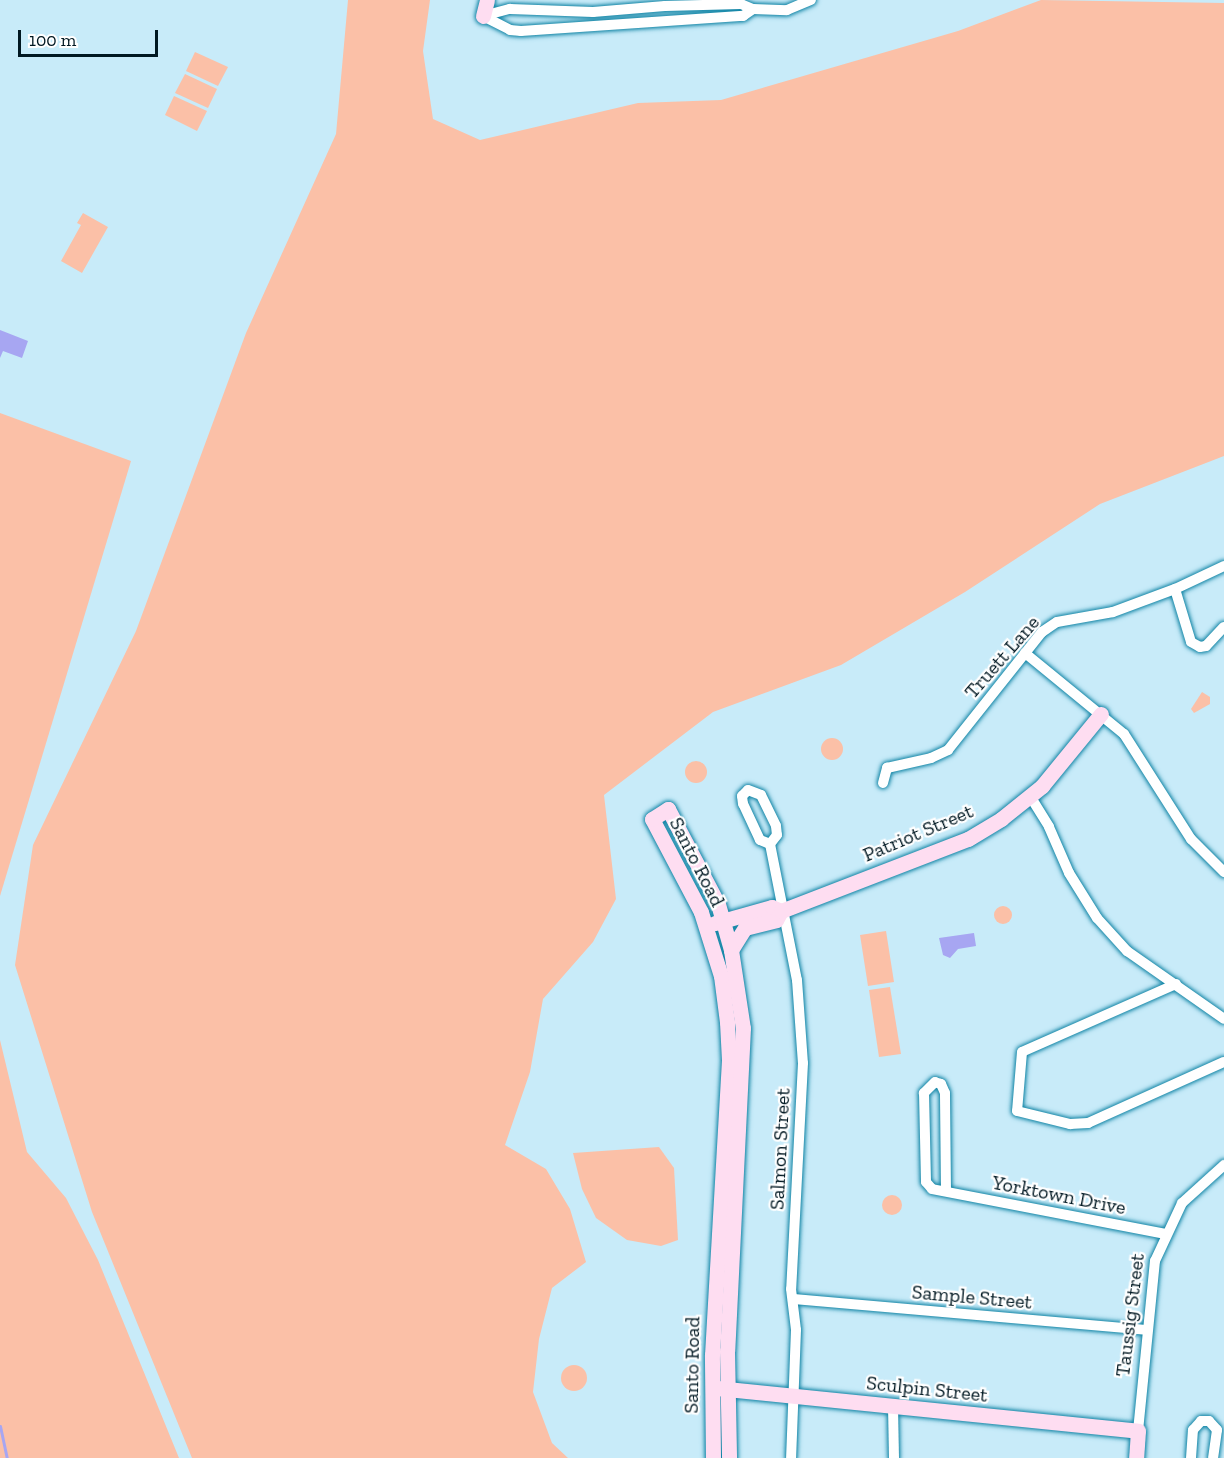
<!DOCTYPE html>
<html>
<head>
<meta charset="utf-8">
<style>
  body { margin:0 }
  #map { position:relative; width:1224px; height:1458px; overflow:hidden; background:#c8ebf9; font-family:"Zilla Slab",serif }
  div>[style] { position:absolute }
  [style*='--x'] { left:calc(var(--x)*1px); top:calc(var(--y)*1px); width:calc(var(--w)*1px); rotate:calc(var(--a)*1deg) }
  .green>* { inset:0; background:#fbc0a7 }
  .round { border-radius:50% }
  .water>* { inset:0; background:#a7a6f2 }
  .stream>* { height:3px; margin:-1.5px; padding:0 1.5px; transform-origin:1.5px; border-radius:1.5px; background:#a7a6f2 }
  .roads { filter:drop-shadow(0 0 2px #1084a5) drop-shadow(0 0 2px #1084a5) }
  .street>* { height:10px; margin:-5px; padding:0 5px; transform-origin:5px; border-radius:5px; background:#fff }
  .secondary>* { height:15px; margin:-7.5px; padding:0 7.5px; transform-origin:7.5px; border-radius:7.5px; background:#feddf1 }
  span { translate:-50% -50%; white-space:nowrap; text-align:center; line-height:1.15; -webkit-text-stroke:4.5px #fff; paint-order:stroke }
  .street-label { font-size:20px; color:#001822 }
  .scale { position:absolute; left:18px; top:30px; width:140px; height:27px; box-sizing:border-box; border:3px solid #001822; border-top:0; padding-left:8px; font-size:18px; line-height:21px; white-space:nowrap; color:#001822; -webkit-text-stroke:4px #fff; paint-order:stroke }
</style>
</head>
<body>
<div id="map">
  <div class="green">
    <div style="clip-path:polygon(348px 0,430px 0,423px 51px,433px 119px,480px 140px,638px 103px,721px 100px,958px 31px,1041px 0,1224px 3px,1224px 456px,1100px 504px,965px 592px,841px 665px,713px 712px,604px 795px,616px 899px,593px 942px,543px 999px,530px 1072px,505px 1145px,546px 1169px,570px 1209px,586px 1262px,552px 1288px,539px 1339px,533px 1392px,552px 1443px,568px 1458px,192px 1458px,92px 1212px,15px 965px,33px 845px,136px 631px,246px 333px,336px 134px)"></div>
    <div style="clip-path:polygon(195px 52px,228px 67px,218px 86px,186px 71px)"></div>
    <div style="clip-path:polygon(185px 74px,217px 89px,208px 108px,175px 93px)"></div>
    <div style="clip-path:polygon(174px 96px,207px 111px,197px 131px,165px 115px)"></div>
    <div style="clip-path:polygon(83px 213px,108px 227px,82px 273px,61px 261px,81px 225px,77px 223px)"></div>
    <div style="clip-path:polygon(0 413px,131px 461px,0 896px)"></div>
    <div style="clip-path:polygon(1202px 692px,1210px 697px,1210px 704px,1194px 713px,1191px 709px)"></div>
    <div class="round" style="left:821px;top:738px;width:22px;height:22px"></div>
    <div class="round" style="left:685px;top:761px;width:22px;height:22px"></div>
    <div class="round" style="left:994px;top:906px;width:18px;height:18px"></div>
    <div style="clip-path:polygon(886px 931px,894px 982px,868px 986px,860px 935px)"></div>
    <div style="clip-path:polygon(890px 987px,901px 1054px,879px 1057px,869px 990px)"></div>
    <div style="clip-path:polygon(0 1040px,27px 1152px,66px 1198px,98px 1260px,179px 1458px,0 1458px)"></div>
    <div style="clip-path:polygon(659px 1147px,674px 1168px,678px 1240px,661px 1246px,627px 1240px,596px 1218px,582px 1189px,573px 1153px)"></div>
    <div class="round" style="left:882px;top:1195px;width:20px;height:20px"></div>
    <div class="round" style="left:561px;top:1365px;width:26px;height:26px"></div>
  </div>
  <div class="water">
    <div style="clip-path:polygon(0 330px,28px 341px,22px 358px,3px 351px,0 358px)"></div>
    <div style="clip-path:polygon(974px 933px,976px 946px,958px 949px,950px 958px,943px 955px,939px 938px)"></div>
  </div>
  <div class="stream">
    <div style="--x:0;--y:1426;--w:33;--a:78"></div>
  </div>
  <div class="roads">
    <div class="street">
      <div style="--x:483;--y:16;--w:28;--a:-15"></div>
      <div style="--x:510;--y:9;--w:83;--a:2.1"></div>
      <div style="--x:593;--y:12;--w:72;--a:-4.8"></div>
      <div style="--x:665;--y:6;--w:76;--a:-1.5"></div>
      <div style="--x:741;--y:4;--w:13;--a:23"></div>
      <div style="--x:753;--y:9;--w:34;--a:2"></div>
      <div style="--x:787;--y:10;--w:26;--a:-23"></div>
      <div style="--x:483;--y:16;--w:30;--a:27"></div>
      <div style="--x:510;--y:30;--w:11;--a:5"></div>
      <div style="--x:521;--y:31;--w:223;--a:-3.9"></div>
      <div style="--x:743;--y:16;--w:12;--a:-35"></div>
      <div style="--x:1224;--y:566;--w:54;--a:154.9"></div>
      <div style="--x:1175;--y:589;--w:55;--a:73.2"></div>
      <div style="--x:1191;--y:642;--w:10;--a:29"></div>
      <div style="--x:1200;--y:647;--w:6;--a:-9"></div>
      <div style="--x:1206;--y:646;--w:26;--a:-47"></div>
      <div style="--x:1025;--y:653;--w:128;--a:39.3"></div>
      <div style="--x:1124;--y:734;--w:125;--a:57.5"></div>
      <div style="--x:1191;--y:839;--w:47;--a:45"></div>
      <div style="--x:883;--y:783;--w:16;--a:-75"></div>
      <div style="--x:887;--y:768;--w:45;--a:-12.8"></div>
      <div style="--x:931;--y:758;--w:19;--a:-25"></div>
      <div style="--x:948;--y:750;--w:151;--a:-51.5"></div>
      <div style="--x:1042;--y:632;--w:18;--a:-34"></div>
      <div style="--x:1057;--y:622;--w:57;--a:-10.1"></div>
      <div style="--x:1113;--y:612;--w:66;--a:-20.4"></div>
      <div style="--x:1030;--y:796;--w:36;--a:58"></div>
      <div style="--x:1049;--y:827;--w:50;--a:66.5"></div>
      <div style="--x:1069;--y:873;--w:53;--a:58.1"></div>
      <div style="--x:1097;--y:918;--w:45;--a:47.7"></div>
      <div style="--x:1127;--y:951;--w:118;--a:35"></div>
      <div style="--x:770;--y:844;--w:11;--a:-158"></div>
      <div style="--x:760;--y:840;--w:40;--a:-115"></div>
      <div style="--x:743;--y:804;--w:8;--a:-97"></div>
      <div style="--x:742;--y:796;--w:8;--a:-45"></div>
      <div style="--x:748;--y:790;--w:14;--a:21"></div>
      <div style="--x:761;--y:795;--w:34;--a:64"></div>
      <div style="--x:776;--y:826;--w:9;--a:84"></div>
      <div style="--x:777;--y:835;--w:11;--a:128"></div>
      <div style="--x:770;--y:844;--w:139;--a:78.8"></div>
      <div style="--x:797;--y:980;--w:83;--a:85.9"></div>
      <div style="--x:803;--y:1063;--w:226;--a:93"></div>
      <div style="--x:791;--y:1289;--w:41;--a:83"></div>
      <div style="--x:796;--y:1330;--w:128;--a:92.2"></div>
      <div style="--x:1176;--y:984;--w:168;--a:156.2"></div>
      <div style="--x:1022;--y:1052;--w:59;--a:94.8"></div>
      <div style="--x:1017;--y:1111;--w:55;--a:13.8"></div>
      <div style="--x:1070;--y:1124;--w:18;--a:-3"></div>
      <div style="--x:1088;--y:1123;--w:149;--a:-24.2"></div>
      <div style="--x:946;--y:1191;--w:98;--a:-90.6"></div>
      <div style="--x:945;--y:1093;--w:10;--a:-114"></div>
      <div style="--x:941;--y:1084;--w:6;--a:-162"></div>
      <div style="--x:935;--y:1082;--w:16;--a:135"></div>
      <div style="--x:924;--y:1093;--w:89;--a:88.7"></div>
      <div style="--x:926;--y:1182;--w:9;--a:49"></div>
      <div style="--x:932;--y:1189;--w:237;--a:10.9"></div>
      <div style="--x:793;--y:1299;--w:355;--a:5"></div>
      <div style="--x:893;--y:1406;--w:52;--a:88.9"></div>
      <div style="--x:1138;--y:1431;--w:171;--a:-84.3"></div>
      <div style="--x:1155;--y:1261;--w:64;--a:-65"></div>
      <div style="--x:1182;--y:1203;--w:57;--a:-42.1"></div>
      <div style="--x:1191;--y:1458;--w:28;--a:-86"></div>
      <div style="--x:1193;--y:1430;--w:12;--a:-48"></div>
      <div style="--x:1201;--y:1421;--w:8;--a:0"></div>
      <div style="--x:1209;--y:1421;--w:12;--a:48"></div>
      <div style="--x:1217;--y:1430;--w:28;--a:98"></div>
    </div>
    <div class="secondary">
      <div style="--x:483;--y:16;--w:16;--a:-76"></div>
      <div style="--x:715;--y:923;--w:59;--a:-15.7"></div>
      <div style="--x:772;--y:907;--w:10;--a:24"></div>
      <div style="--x:731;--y:950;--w:26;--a:-58"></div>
      <div style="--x:745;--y:928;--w:32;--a:-14"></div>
      <div style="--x:776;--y:920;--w:10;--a:-61"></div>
      <div style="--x:781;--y:911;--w:200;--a:-21.1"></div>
      <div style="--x:968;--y:839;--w:39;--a:-31"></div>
      <div style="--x:1001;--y:819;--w:53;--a:-38.8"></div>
      <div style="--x:1042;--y:786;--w:93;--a:-50.7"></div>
      <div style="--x:717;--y:1388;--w:423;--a:5.8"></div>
      <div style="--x:1138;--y:1431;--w:27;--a:94"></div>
      <div style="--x:713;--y:1458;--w:103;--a:-90.6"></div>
      <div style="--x:712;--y:1355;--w:295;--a:-86.7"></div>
      <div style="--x:729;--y:1060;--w:38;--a:-93"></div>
      <div style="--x:727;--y:1022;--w:46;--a:-97.4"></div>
      <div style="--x:721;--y:976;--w:67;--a:-107.4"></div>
      <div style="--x:701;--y:912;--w:105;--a:-117.8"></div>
      <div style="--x:652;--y:819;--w:19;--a:-32"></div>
      <div style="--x:668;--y:809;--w:107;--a:62.2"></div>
      <div style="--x:718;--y:904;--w:48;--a:74.2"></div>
      <div style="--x:731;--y:950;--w:79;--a:81.3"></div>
      <div style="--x:743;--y:1028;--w:323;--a:92.8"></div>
      <div style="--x:727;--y:1351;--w:107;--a:88.9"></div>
    </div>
  </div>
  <div class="street-label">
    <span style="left:1002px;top:657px;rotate:-49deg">Truett Lane</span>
    <span style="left:918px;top:833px;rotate:-23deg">Patriot Street</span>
    <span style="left:697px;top:862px;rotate:63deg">Santo Road</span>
    <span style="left:780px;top:1149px;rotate:-87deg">Salmon Street</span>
    <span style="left:1059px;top:1195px;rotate:11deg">Yorktown Drive</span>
    <span style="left:972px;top:1297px;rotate:5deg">Sample Street</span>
    <span style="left:1130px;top:1315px;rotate:-83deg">Taussig Street</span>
    <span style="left:692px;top:1365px;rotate:-89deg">Santo Road</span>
    <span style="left:927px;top:1389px;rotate:6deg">Sculpin Street</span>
  </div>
  <div class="scale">100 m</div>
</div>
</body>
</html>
